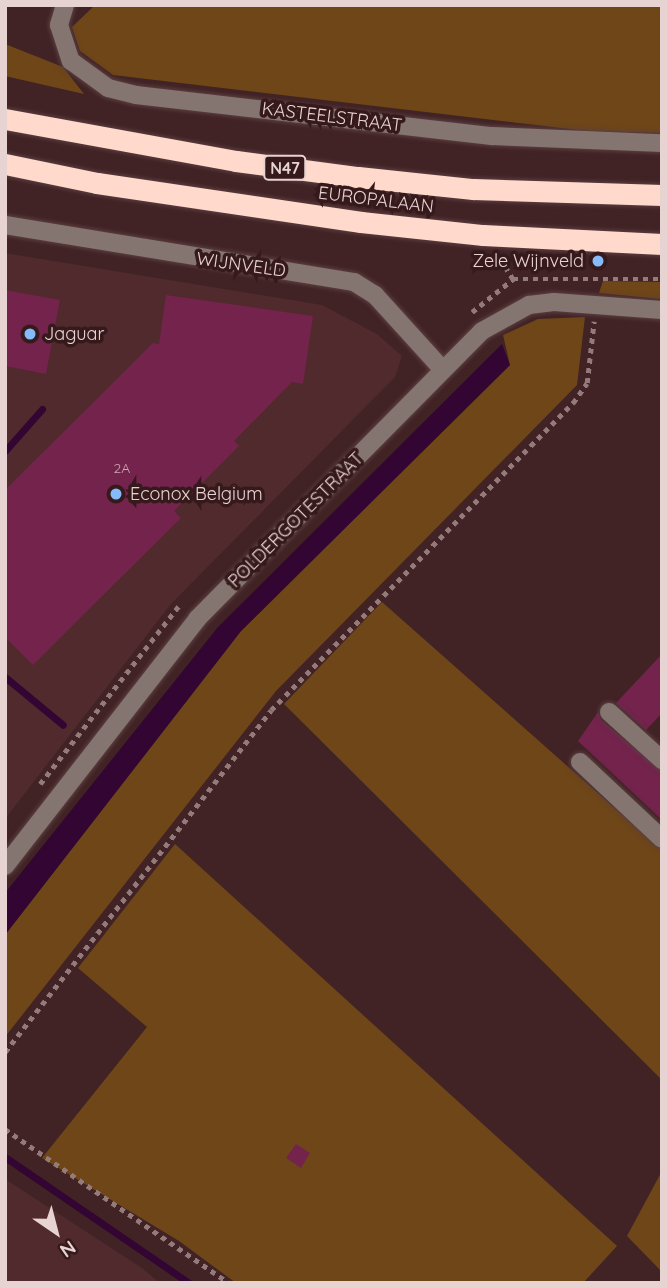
<!DOCTYPE html>
<html>
<head>
<meta charset="utf-8">
<style>
  body { margin:0 }
  #map { position:relative; width:667px; height:1288px; overflow:hidden; background:#412325; font-family:Quicksand,sans-serif }
  div>[style] { position:absolute }
  [style*='--x'] { left:calc(var(--x)*1px); top:calc(var(--y)*1px); width:calc(var(--w)*1px); rotate:calc(var(--a)*1deg) }
  .built>* { inset:0; background:#502a2c }
  .green>* { inset:0; background:#6e4618 }
  .water>* { inset:0; background:#330533 }
  .stream>* { height:7px; margin:-3.5px; padding:0 3.5px; transform-origin:3.5px; border-radius:3.5px; background:#330533 }
  .building>* { inset:0; background:#73234c }
  .path>* { height:4.5px; margin-top:-2.25px; transform-origin:0; background:repeating-linear-gradient(90deg,#947a7b 0 5px,transparent 0 10px) }
  .roads { filter:drop-shadow(0 0 2px #5c3f41) drop-shadow(0 0 2px #5c3f41) }
  .minor>* { height:18px; margin:-9px; padding:0 9px; transform-origin:9px; border-radius:9px; background:#847570 }
  .highway>* { height:21px; margin:-10.5px; padding:0 10.5px; transform-origin:10.5px; border-radius:10.5px; background:#ffdacc }
  .dots>* { width:19px; height:19px; translate:-50% -50%; box-sizing:border-box; border:4px solid #361a1b; border-radius:50% }
  span { translate:-50% -50%; white-space:nowrap; text-align:center; line-height:1.15; -webkit-text-stroke:7px #361a1b; paint-order:stroke }
  .number-label { font-size:14px; color:#cba7b1 }
  .number-label span { -webkit-text-stroke-width:0 }
  .shield-label span { padding:2px 5px; background:#361a1b; border:2px solid; border-radius:5px; -webkit-text-stroke-width:0 }
  .shield-label { font-size:16px; color:#e8d3d3; font-weight:700 }
  .street-label { font-size:18px; color:#e8d3d3 }
  .poi-label { font-size:18px; color:#e8d3d3 }
  .right { translate:-100% -50%; text-align:right }
  .left { translate:0 -50%; text-align:left }
  .frame { position:absolute; inset:0; border:7px solid #e8d3d3; pointer-events:none }
  .north { position:absolute; left:21px; top:1197px; width:70px; height:70px; -webkit-text-stroke:5px #361a1b; paint-order:stroke; rotate:145deg; font-size:19px; font-weight:700; line-height:28px; text-align:center; color:#e8d3d3 }
  .north::after { content:''; display:block; margin:auto; width:24px; height:32px; background:#e8d3d3; clip-path:polygon(50% 0,100% 100%,50% 72%,0 100%) }
</style>
</head>
<body>
<div id="map">
  <div class="built">
    <div style="clip-path:polygon(5px 253px,322px 305px,377px 334px,402px 356px,395px 377px,170px 605px,5px 819px)"></div>
    <div style="clip-path:polygon(5px 1179px,142px 1268px,160px 1283px,5px 1283px)"></div>
  </div>
  <div class="green">
    <div style="clip-path:polygon(95px 5px,662px 5px,662px 133px,587px 131px,113px 75px,80px 51px,72px 27px)"></div>
    <div style="clip-path:polygon(5px 44px,63px 67px,84px 94px,5px 76px)"></div>
    <div style="clip-path:polygon(603px 281px,662px 282px,662px 299px,599px 293px)"></div>
    <div style="clip-path:polygon(585px 317px,577px 385px,276px 691px,5px 1037px,5px 935px,241px 631px,510px 365px,503px 335px,538px 319px)"></div>
    <div style="clip-path:polygon(382px 602px,662px 850px,662px 1080px,284px 704px)"></div>
    <div style="clip-path:polygon(175px 844px,617px 1246px,583px 1283px,236px 1283px,179px 1241px,42px 1158px,147px 1027px,78px 968px)"></div>
    <div style="clip-path:polygon(662px 1171px,662px 1272px,627px 1236px)"></div>
  </div>
  <div class="water">
    <div style="clip-path:polygon(502px 344px,510px 365px,241px 631px,5px 935px,5px 893px,218px 627px)"></div>
  </div>
  <div class="stream">
    <div style="--x:5;--y:451;--w:56;--a:-48.6"></div>
    <div style="--x:5;--y:677;--w:75;--a:39.6"></div>
    <div style="--x:5;--y:1157;--w:223;--a:34.4"></div>
  </div>
  <div class="building">
    <div style="clip-path:polygon(5px 290px,60px 300px,46px 374px,5px 366px)"></div>
    <div style="clip-path:polygon(166px 295px,313px 316px,303px 384px,292px 382px,234px 441px,239px 446px,174px 511px,181px 518px,33px 665px,5px 637px,5px 490px,153px 343px,159px 344px)"></div>
    <div style="clip-path:polygon(662px 654px,662px 713px,646px 730px,616px 703px)"></div>
    <div style="clip-path:polygon(598px 712px,601px 720px,662px 771px,662px 820px,578px 741px)"></div>
    <div style="clip-path:polygon(296px 1144px,310px 1153px,301px 1168px,286px 1158px)"></div>
  </div>
  <div class="path">
    <div style="--x:500;--y:258;--w:25;--a:58"></div>
    <div style="--x:472;--y:312;--w:53;--a:-38.8"></div>
    <div style="--x:513;--y:279;--w:149;--a:0"></div>
    <div style="--x:40;--y:784;--w:229;--a:-52.1"></div>
    <div style="--x:5;--y:1052;--w:433;--a:-52.1"></div>
    <div style="--x:271;--y:710;--w:431;--a:-45.5"></div>
    <div style="--x:573;--y:403;--w:24;--a:-55"></div>
    <div style="--x:587;--y:383;--w:62;--a:-83.6"></div>
    <div style="--x:5;--y:1129;--w:272;--a:34.5"></div>
  </div>
  <div class="roads">
    <div class="minor">
      <div style="--x:65;--y:5;--w:21;--a:107"></div>
      <div style="--x:59;--y:25;--w:38;--a:72"></div>
      <div style="--x:71;--y:61;--w:46;--a:36.1"></div>
      <div style="--x:108;--y:88;--w:29;--a:14"></div>
      <div style="--x:136;--y:95;--w:358;--a:6.6"></div>
      <div style="--x:492;--y:136;--w:170;--a:2.4"></div>
      <div style="--x:5;--y:225;--w:354;--a:9.3"></div>
      <div style="--x:354;--y:282;--w:25;--a:32"></div>
      <div style="--x:375;--y:295;--w:100;--a:47.8"></div>
      <div style="--x:609;--y:712;--w:72;--a:42.2"></div>
      <div style="--x:580;--y:762;--w:112;--a:43.2"></div>
      <div style="--x:5;--y:866;--w:313;--a:-52.1"></div>
      <div style="--x:197;--y:619;--w:405;--a:-45.3"></div>
      <div style="--x:482;--y:331;--w:54;--a:-29"></div>
      <div style="--x:529;--y:305;--w:25;--a:-7"></div>
      <div style="--x:554;--y:302;--w:108;--a:4.2"></div>
    </div>
    <div class="highway">
      <div style="--x:5;--y:119;--w:235;--a:10.3"></div>
      <div style="--x:236;--y:161;--w:123;--a:7.5"></div>
      <div style="--x:358;--y:177;--w:116;--a:6"></div>
      <div style="--x:473;--y:189;--w:189;--a:1.8"></div>
      <div style="--x:5;--y:164;--w:94;--a:11.7"></div>
      <div style="--x:97;--y:183;--w:267;--a:8.4"></div>
      <div style="--x:361;--y:222;--w:123;--a:6.1"></div>
      <div style="--x:483;--y:235;--w:179;--a:2.9"></div>
    </div>
  </div>
  <div class="dots">
    <div style="left:598px;top:261px;background:#86bbfb"></div>
    <div style="left:30px;top:334px;background:#86bbfb"></div>
    <div style="left:116px;top:494px;background:#86bbfb"></div>
  </div>
  <div class="number-label">
    <span style="left:122px;top:468px">2A</span>
  </div>
  <div class="shield-label">
    <span style="left:285px;top:168px">N47</span>
  </div>
  <div class="street-label">
    <span style="left:332px;top:117px;rotate:7deg">KASTEELSTRAAT</span>
    <span style="left:376px;top:200px;rotate:7deg">EUROPALAAN</span>
    <span style="left:241px;top:265px;rotate:8deg">WIJNVELD</span>
    <span style="left:296px;top:520px;rotate:-45deg">POLDERGOTESTRAAT</span>
  </div>
  <div class="poi-label">
    <span class="right" style="left:584px;top:261px">Zele Wijnveld</span>
    <span class="left" style="left:44px;top:334px">Jaguar</span>
    <span class="left" style="left:130px;top:494px">Econox Belgium</span>
  </div>
  <div class="frame"></div>
  <div class="north">N</div>
</div>
</body>
</html>
